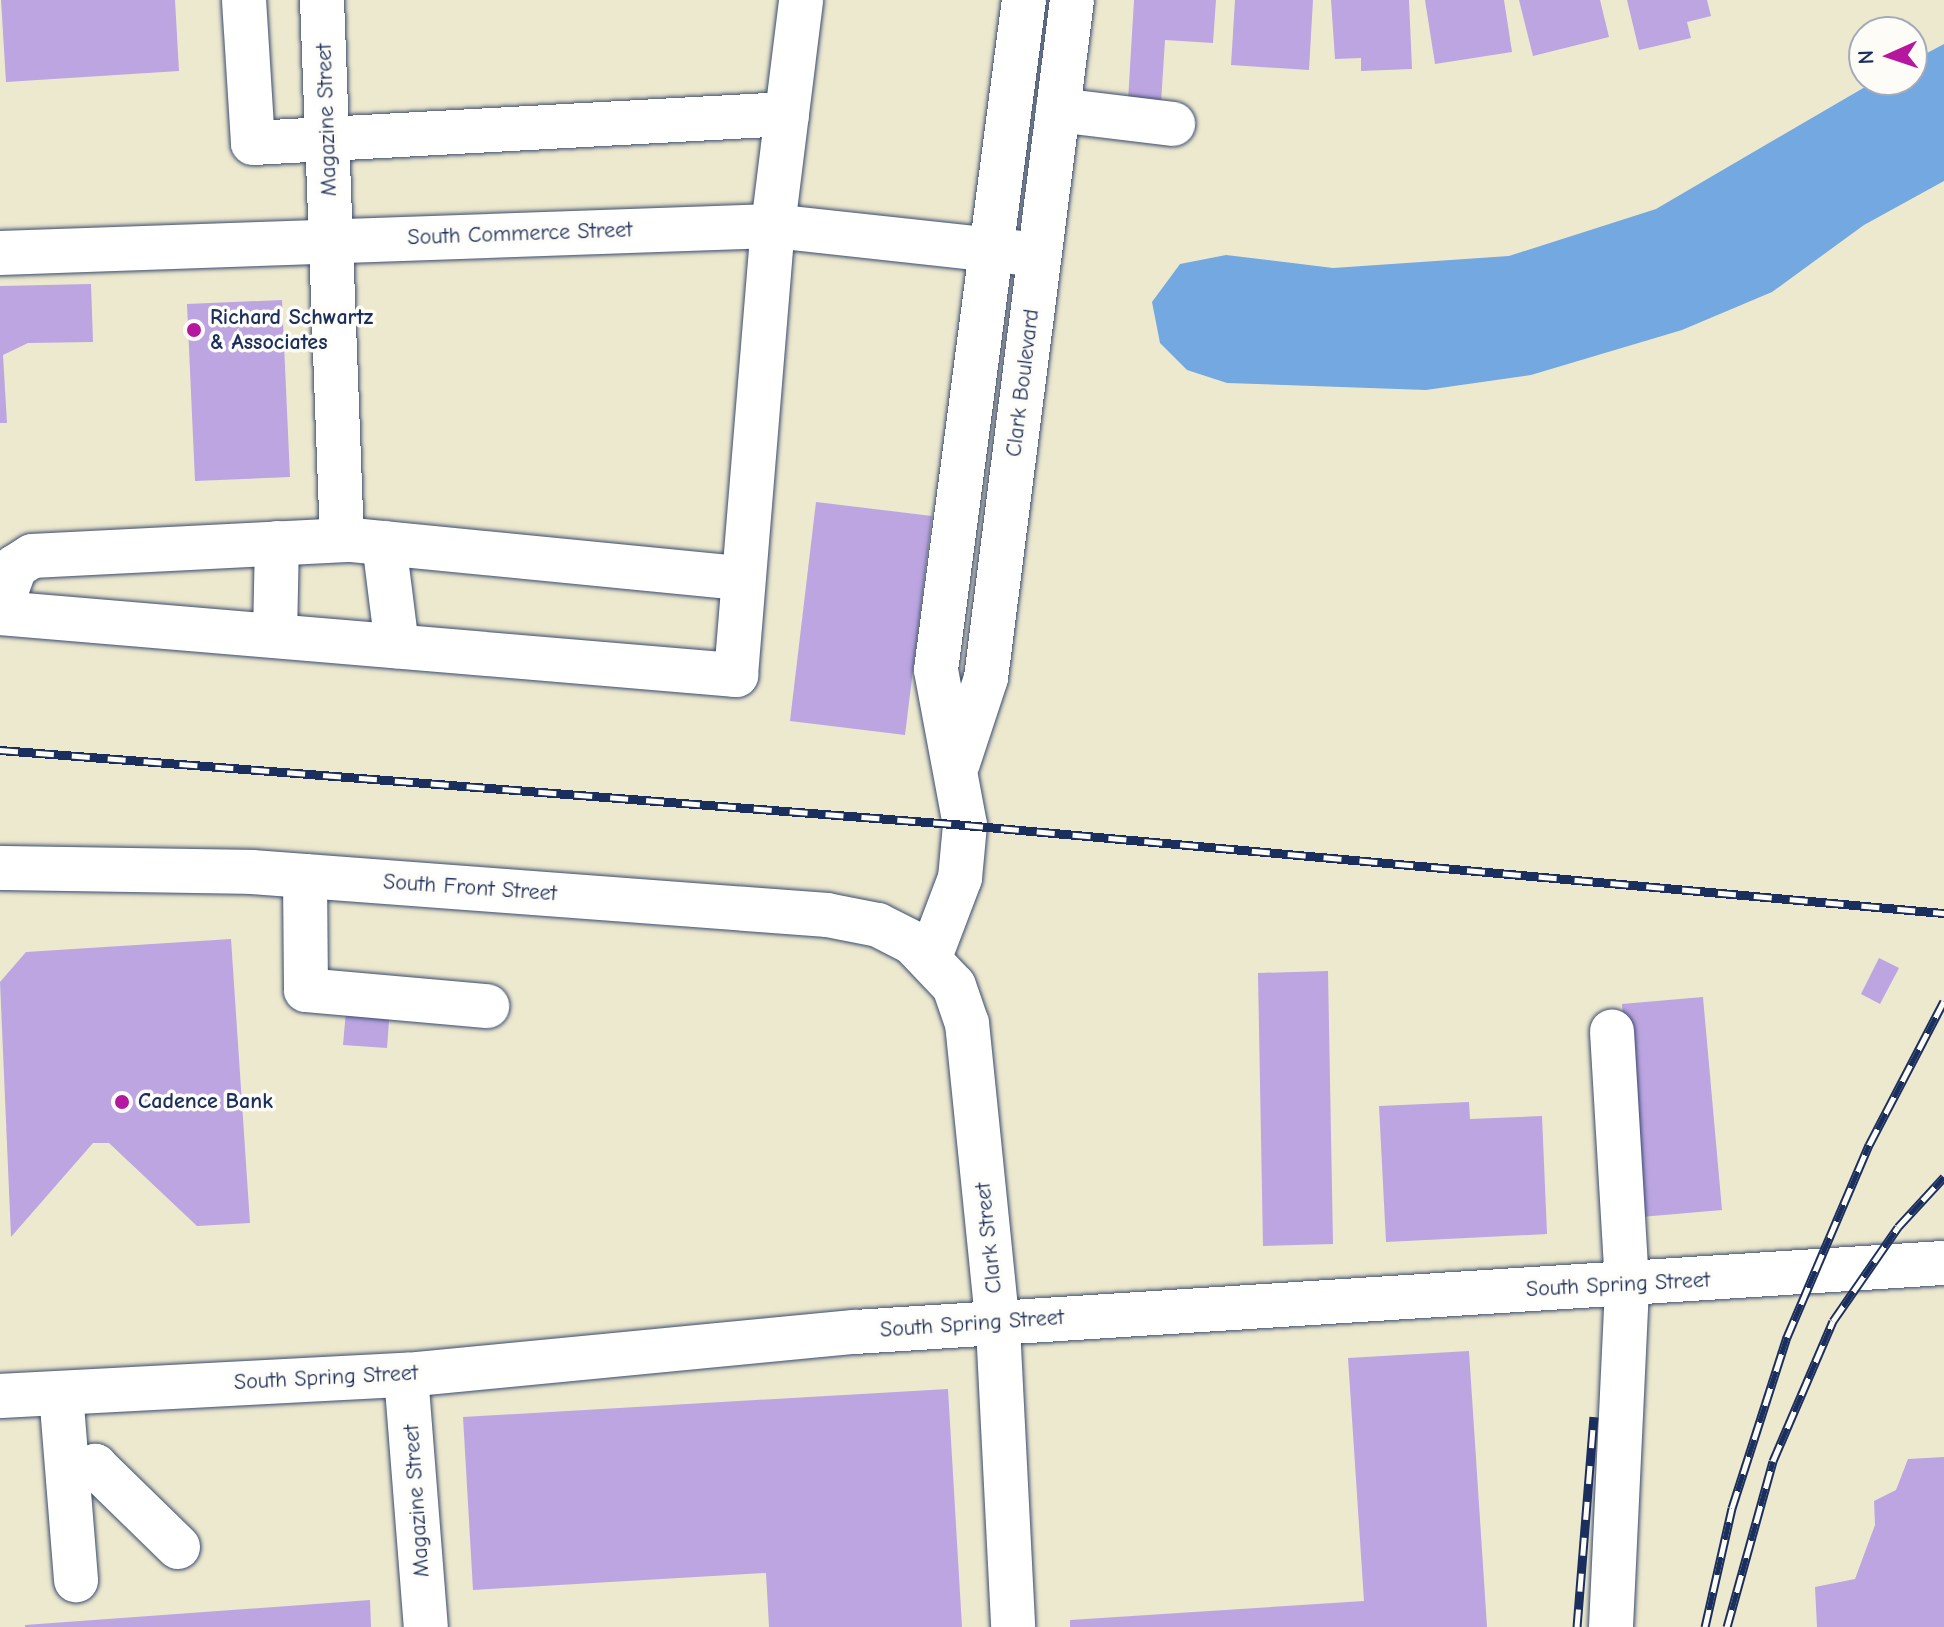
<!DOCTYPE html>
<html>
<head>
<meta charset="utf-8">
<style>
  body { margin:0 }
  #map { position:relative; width:1944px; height:1627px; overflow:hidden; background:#ede9cf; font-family:"Comic Neue",sans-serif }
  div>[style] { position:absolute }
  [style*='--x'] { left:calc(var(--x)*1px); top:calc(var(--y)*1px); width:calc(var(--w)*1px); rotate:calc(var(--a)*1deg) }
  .water>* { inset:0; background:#74a8e1 }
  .building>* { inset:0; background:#bca5e1 }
  .roads { filter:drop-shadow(0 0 2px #3a4b6f) drop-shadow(0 0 2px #3a4b6f) }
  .minor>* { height:44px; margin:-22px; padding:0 22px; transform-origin:22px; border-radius:22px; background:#fff }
  .rail>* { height:9px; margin-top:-4.5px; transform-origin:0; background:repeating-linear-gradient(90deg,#fdfcf7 0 18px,#1b2f5e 0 36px); box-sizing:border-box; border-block:2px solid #1b2f5e }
  .dots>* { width:22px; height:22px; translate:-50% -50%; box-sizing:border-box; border:4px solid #fdfcf7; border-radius:50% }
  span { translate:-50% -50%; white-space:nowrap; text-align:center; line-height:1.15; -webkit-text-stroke:7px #fdfcf7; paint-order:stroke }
  .street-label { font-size:22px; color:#1b2f5e }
  .poi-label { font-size:22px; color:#1b2f5e; font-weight:700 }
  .left { translate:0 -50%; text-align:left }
  .north { position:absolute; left:1848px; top:16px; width:80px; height:80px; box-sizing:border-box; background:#fdfcf7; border:2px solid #a3aaba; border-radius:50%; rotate:267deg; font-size:22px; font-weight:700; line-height:32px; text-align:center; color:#1b2f5e }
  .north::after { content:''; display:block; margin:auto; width:28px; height:36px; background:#b5179e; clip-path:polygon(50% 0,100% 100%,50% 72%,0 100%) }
</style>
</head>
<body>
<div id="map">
  <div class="water">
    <div style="clip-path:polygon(1944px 44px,1944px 181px,1864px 225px,1772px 292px,1682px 330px,1531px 375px,1426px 390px,1227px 383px,1187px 370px,1160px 343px,1152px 302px,1180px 264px,1226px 255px,1333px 268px,1509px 256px,1656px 209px,1877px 80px,1912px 80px,1912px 61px)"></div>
  </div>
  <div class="building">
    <div style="clip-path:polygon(1px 0,175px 0,179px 71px,6px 82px)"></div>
    <div style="clip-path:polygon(1134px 0,1216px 0,1213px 43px,1165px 40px,1161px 103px,1128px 101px)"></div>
    <div style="clip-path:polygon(1235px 0,1313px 0,1309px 70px,1231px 65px)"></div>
    <div style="clip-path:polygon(1331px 0,1409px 0,1412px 69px,1361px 71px,1361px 58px,1335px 59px)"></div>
    <div style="clip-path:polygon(1425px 0,1504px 0,1512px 52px,1435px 64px)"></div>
    <div style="clip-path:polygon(1519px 0,1600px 0,1609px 37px,1533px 56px)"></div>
    <div style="clip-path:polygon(1627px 0,1707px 0,1711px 16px,1687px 22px,1691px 38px,1639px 50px)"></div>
    <div style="clip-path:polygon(91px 284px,93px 342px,28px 343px,3px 355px,7px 423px,0 423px,0 286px)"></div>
    <div style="clip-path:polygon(282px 300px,290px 477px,195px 481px,187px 304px)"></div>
    <div style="clip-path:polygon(816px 502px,932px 516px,905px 735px,790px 721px)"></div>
    <div style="clip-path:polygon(231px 939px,250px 1223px,197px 1226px,109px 1143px,93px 1143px,11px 1237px,0 982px,26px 952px)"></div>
    <div style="clip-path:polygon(1879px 958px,1899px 968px,1880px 1004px,1861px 994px)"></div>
    <div style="clip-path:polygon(1328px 971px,1333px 1244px,1263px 1246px,1258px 973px)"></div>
    <div style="clip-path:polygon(349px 977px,392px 981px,387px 1048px,343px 1045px)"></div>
    <div style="clip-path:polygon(1703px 997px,1722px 1210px,1641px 1217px,1622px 1004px)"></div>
    <div style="clip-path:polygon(1469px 1102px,1470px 1119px,1542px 1116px,1547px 1234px,1386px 1242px,1379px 1106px)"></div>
    <div style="clip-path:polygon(1469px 1351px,1487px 1627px,1070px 1627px,1070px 1620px,1364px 1601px,1348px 1358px)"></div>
    <div style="clip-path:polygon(948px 1389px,962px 1627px,769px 1627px,766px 1573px,473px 1590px,463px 1417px)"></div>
    <div style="clip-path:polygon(1944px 1457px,1944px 1627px,1817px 1627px,1815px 1587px,1855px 1579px,1875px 1525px,1874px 1501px,1896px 1490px,1908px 1459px)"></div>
    <div style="clip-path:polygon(370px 1600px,371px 1627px,25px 1627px,25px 1625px)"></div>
  </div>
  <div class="roads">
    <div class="minor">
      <div style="--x:244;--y:0;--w:143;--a:86.4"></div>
      <div style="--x:253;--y:143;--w:535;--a:-3.11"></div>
      <div style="--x:322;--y:0;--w:540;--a:87.88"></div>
      <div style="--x:1058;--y:110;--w:116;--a:6.9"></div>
      <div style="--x:0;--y:253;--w:773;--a:-2"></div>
      <div style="--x:773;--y:226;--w:268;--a:6.2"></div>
      <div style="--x:384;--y:543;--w:104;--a:82.8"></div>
      <div style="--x:0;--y:609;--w:45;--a:-70.3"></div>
      <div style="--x:15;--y:567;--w:20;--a:-33"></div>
      <div style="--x:32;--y:556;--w:320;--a:-2.9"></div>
      <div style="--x:352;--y:540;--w:393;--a:5.6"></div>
      <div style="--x:0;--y:613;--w:739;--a:4.82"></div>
      <div style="--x:736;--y:675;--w:451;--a:-85.3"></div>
      <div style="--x:773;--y:226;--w:228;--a:-82.9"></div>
      <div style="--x:275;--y:636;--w:93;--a:-88.8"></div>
      <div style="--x:958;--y:763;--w:89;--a:-71.8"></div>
      <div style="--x:986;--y:678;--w:683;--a:-82.77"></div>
      <div style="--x:0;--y:868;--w:252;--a:0.9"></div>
      <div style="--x:252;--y:872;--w:577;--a:4.28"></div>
      <div style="--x:827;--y:915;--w:52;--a:11.1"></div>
      <div style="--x:878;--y:925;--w:39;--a:27"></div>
      <div style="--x:913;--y:943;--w:59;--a:46.4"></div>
      <div style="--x:954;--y:986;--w:39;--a:71"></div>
      <div style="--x:967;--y:1023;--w:306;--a:84.2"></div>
      <div style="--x:998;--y:1327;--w:300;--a:87.1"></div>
      <div style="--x:305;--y:876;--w:114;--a:89.5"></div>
      <div style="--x:306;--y:990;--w:182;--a:5.1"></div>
      <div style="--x:930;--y:957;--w:85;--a:-69.2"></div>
      <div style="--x:960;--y:878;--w:53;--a:-84.6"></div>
      <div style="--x:965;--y:825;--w:158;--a:-100.6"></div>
      <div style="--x:936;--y:670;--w:676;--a:-82.52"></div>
      <div style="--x:406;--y:1375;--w:253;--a:85.5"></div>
      <div style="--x:61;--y:1393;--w:188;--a:85.4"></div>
      <div style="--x:0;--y:1396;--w:407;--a:-3"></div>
      <div style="--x:406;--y:1375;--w:451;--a:-5.5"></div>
      <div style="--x:855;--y:1332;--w:1091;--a:-3.63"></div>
      <div style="--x:68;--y:1478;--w:30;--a:-24"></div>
      <div style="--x:95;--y:1466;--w:116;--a:44.3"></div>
      <div style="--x:1611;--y:1627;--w:343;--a:-87.3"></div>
      <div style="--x:1627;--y:1284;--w:253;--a:-93.4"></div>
    </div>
  </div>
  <div class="rail">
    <div style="--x:0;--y:750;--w:968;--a:4.44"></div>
    <div style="--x:965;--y:825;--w:983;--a:5.14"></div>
    <div style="--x:1577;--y:1627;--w:211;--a:-85.4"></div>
    <div style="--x:1705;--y:1627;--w:122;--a:-77.2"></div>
    <div style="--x:1732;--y:1508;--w:180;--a:-72.2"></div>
    <div style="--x:1787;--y:1337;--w:209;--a:-66.9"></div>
    <div style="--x:1869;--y:1145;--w:162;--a:-62.5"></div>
    <div style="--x:1727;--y:1627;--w:172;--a:-74.5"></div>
    <div style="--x:1773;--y:1461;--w:152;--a:-66.8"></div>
    <div style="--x:1833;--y:1321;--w:114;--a:-55.3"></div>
    <div style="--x:1898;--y:1227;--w:68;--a:-47.4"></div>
  </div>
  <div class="dots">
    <div style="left:194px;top:330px;background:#b5179e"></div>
    <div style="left:122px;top:1102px;background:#b5179e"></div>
  </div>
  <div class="street-label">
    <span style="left:327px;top:120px;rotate:-92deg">Magazine Street</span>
    <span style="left:520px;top:234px;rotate:-2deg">South Commerce Street</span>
    <span style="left:1023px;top:383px;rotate:-83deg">Clark Boulevard</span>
    <span style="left:470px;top:888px;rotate:4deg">South Front Street</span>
    <span style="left:989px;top:1238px;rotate:-96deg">Clark Street</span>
    <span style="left:1618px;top:1285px;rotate:-3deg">South Spring Street</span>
    <span style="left:972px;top:1324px;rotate:-4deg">South Spring Street</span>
    <span style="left:326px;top:1378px;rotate:-3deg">South Spring Street</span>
    <span style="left:417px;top:1501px;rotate:-94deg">Magazine Street</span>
  </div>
  <div class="poi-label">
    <span class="left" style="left:210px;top:330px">Richard Schwartz<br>&amp; Associates</span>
    <span class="left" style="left:138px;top:1102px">Cadence Bank</span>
  </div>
  <div class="north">N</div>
</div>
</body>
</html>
